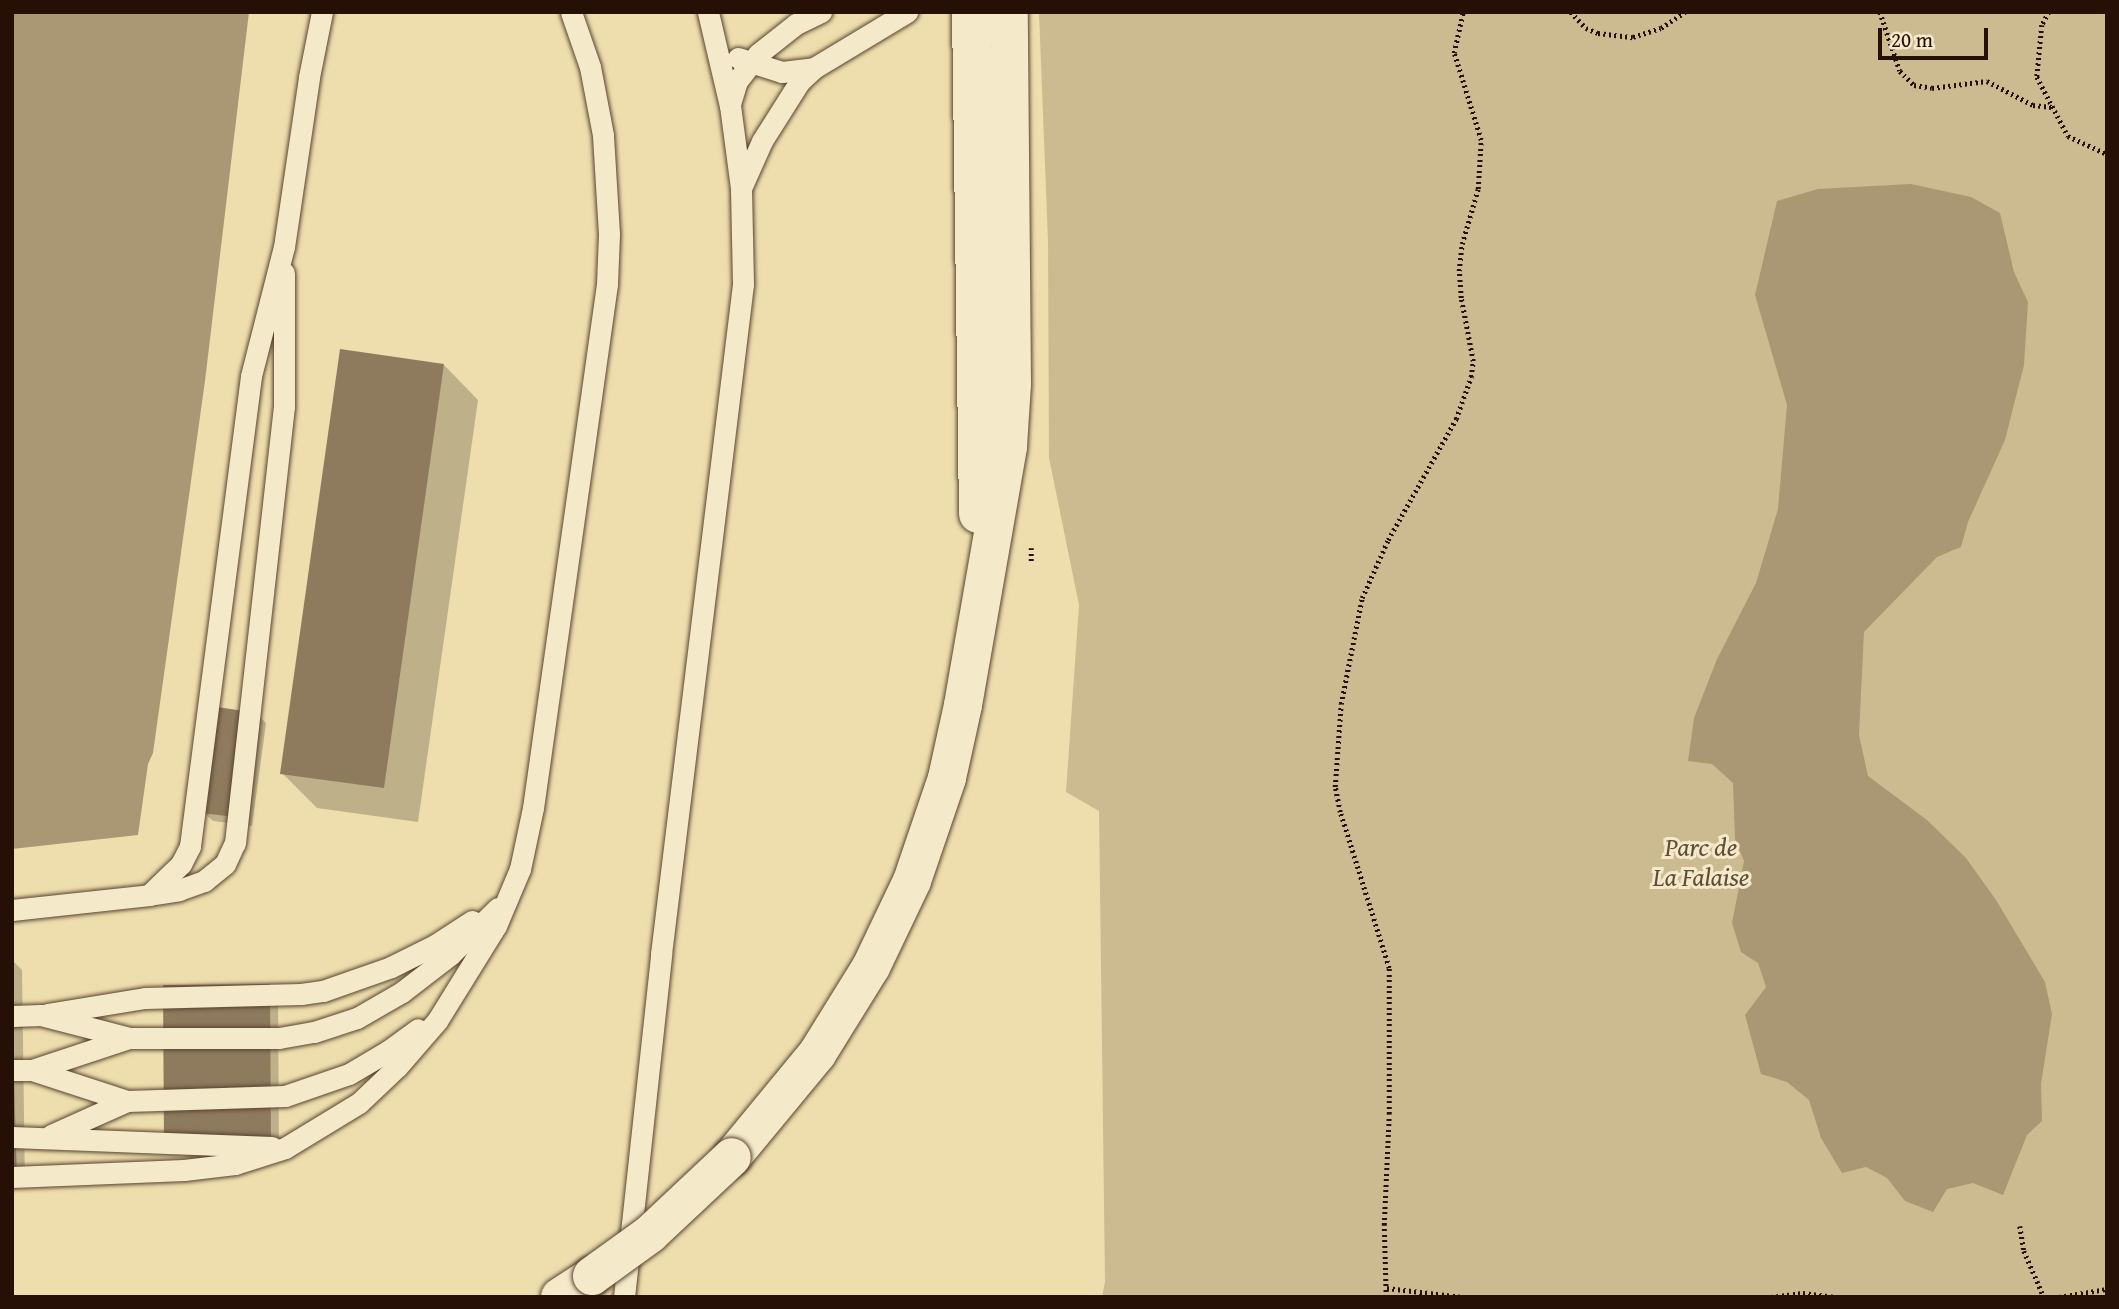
<!DOCTYPE html>
<html>
<head>
<meta charset="utf-8">
<style>
  body { margin:0 }
  #map { position:relative; width:2119px; height:1309px; overflow:hidden; background:#eedead; font-family:"Gentium Book Plus",serif }
  div>[style] { position:absolute }
  [style*='--x'] { left:calc(var(--x)*1px); top:calc(var(--y)*1px); width:calc(var(--w)*1px); rotate:calc(var(--a)*1deg) }
  .green>* { inset:0; background:#ccbb91 }
  .water>* { inset:0; background:#aa9874 }
  .shadow>* { inset:0; background:#0003 }
  .building>* { inset:0; background:#8e7b5d }
  .path>* { height:4.5px; margin-top:-2.25px; transform-origin:0; background:repeating-linear-gradient(90deg,#261006 0 2px,transparent 0 5.5px) }
  .roads { filter:drop-shadow(0 0 2px #584430) drop-shadow(0 0 2px #584430) }
  .service>* { height:21px; margin:-10.5px; padding:0 10.5px; transform-origin:10.5px; border-radius:10.5px; background:#f4eaca }
  .minor>* { height:38px; margin:-19px; padding:0 19px; transform-origin:19px; border-radius:19px; background:#f4eaca }
  .bridges { filter:drop-shadow(0 0 2px #584430) drop-shadow(0 0 2px #584430) }
  .minor-bridge>* { height:38px; margin:-19px; padding:0 19px; transform-origin:19px; border-radius:19px; background:#f4eaca }
  span { translate:-50% -50%; white-space:nowrap; text-align:center; line-height:1.15; -webkit-text-stroke:6px #f4eaca; paint-order:stroke }
  .park-label { font-size:26px; color:#604c37; font-style:italic }
  .frame { position:absolute; inset:0; border:14px solid #261006; pointer-events:none }
  .scale { position:absolute; left:1878px; top:28px; width:110px; height:32px; box-sizing:border-box; border:4px solid #261006; border-top:0; padding-left:9px; font-size:21px; line-height:24px; white-space:nowrap; color:#261006; -webkit-text-stroke:5px #f4eaca; paint-order:stroke }
</style>
</head>
<body>
<div id="map">
  <div class="green">
    <div style="clip-path:polygon(1039px 12px,2107px 12px,2107px 1297px,1102px 1297px,1105px 1282px,1099px 811px,1066px 792px,1079px 605px,1049px 458px,1048px 242px)"></div>
  </div>
  <div class="water">
    <div style="clip-path:polygon(12px 12px,249px 12px,205px 381px,153px 753px,148px 764px,138px 835px,12px 849px)"></div>
    <div style="clip-path:polygon(1911px 184px,1971px 197px,2000px 213px,2014px 272px,2028px 302px,2024px 365px,2005px 440px,1968px 522px,1961px 547px,1937px 557px,1864px 632px,1859px 735px,1868px 776px,1927px 820px,1966px 858px,1996px 900px,2045px 982px,2052px 1014px,2041px 1084px,2042px 1121px,2027px 1135px,2003px 1195px,1973px 1183px,1947px 1189px,1933px 1212px,1905px 1201px,1887px 1178px,1866px 1167px,1842px 1173px,1821px 1138px,1809px 1100px,1787px 1082px,1761px 1074px,1745px 1015px,1766px 987px,1758px 963px,1741px 952px,1732px 923px,1744px 861px,1735px 839px,1733px 783px,1712px 764px,1688px 761px,1694px 718px,1717px 659px,1756px 583px,1778px 509px,1787px 405px,1755px 295px,1777px 201px,1818px 189px)"></div>
  </div>
  <div class="shadow">
    <div style="clip-path:polygon(444px 365px,478px 400px,418px 822px,317px 808px,282px 773px)"></div>
    <div style="clip-path:polygon(257px 714px,266px 723px,252px 826px,213px 821px,204px 813px)"></div>
    <div style="clip-path:polygon(13px 961px,22px 970px,25px 1187px,12px 1187px)"></div>
    <div style="clip-path:polygon(278px 994px,279px 1153px,175px 1155px,166px 1146px)"></div>
  </div>
  <div class="building">
    <div style="clip-path:polygon(340px 349px,444px 364px,384px 788px,280px 774px)"></div>
    <div style="clip-path:polygon(217px 707px,258px 713px,243px 818px,202px 813px)"></div>
    <div style="clip-path:polygon(270px 984px,271px 1145px,164px 1147px,163px 985px)"></div>
    <div style="clip-path:polygon(12px 1012px,17px 1179px,12px 1179px)"></div>
  </div>
  <div class="path">
    <div style="--x:1571;--y:12;--w:22;--a:47"></div>
    <div style="--x:1586;--y:28;--w:13;--a:23"></div>
    <div style="--x:1598;--y:33;--w:35;--a:7"></div>
    <div style="--x:1633;--y:37;--w:29;--a:-18"></div>
    <div style="--x:1661;--y:28;--w:29;--a:-34"></div>
    <div style="--x:1880;--y:12;--w:62;--a:71.3"></div>
    <div style="--x:1900;--y:71;--w:20;--a:45"></div>
    <div style="--x:1914;--y:85;--w:18;--a:9"></div>
    <div style="--x:1932;--y:88;--w:55;--a:-7.3"></div>
    <div style="--x:1987;--y:81;--w:52;--a:27.6"></div>
    <div style="--x:2033;--y:105;--w:19;--a:6"></div>
    <div style="--x:2049;--y:12;--w:15;--a:118"></div>
    <div style="--x:2042;--y:25;--w:52;--a:95.5"></div>
    <div style="--x:2037;--y:77;--w:67;--a:62.3"></div>
    <div style="--x:2068;--y:136;--w:43;--a:24.8"></div>
    <div style="--x:1031;--y:561;--w:13;--a:-90"></div>
    <div style="--x:2020;--y:1226;--w:25;--a:81"></div>
    <div style="--x:2024;--y:1251;--w:50;--a:66.5"></div>
    <div style="--x:1387;--y:1288;--w:76;--a:6.8"></div>
    <div style="--x:1386;--y:1297;--w:72;--a:-91.6"></div>
    <div style="--x:1384;--y:1225;--w:111;--a:-87.4"></div>
    <div style="--x:1389;--y:1114;--w:146;--a:-90"></div>
    <div style="--x:1389;--y:968;--w:164;--a:-107.4"></div>
    <div style="--x:1340;--y:812;--w:25;--a:-101"></div>
    <div style="--x:1335;--y:787;--w:83;--a:-85.9"></div>
    <div style="--x:1341;--y:704;--w:108;--a:-78.8"></div>
    <div style="--x:1362;--y:598;--w:64;--a:-65.9"></div>
    <div style="--x:1388;--y:540;--w:139;--a:-60.7"></div>
    <div style="--x:1456;--y:419;--w:45;--a:-70.3"></div>
    <div style="--x:1471;--y:377;--w:16;--a:-83"></div>
    <div style="--x:1473;--y:361;--w:64;--a:-100.8"></div>
    <div style="--x:1461;--y:298;--w:27;--a:-94"></div>
    <div style="--x:1459;--y:271;--w:27;--a:-84"></div>
    <div style="--x:1462;--y:244;--w:57;--a:-73.8"></div>
    <div style="--x:1478;--y:189;--w:49;--a:-86.5"></div>
    <div style="--x:1481;--y:140;--w:91;--a:-107.2"></div>
    <div style="--x:1454;--y:53;--w:42;--a:-77.6"></div>
    <div style="--x:1771;--y:1297;--w:32;--a:-7"></div>
    <div style="--x:1803;--y:1293;--w:35;--a:7"></div>
    <div style="--x:2059;--y:1297;--w:49;--a:-9.5"></div>
  </div>
  <div class="roads">
    <div class="service">
      <div style="--x:738;--y:58;--w:46;--a:17.7"></div>
      <div style="--x:782;--y:72;--w:32;--a:-7"></div>
      <div style="--x:730;--y:104;--w:24;--a:-73"></div>
      <div style="--x:737;--y:81;--w:34;--a:-52"></div>
      <div style="--x:758;--y:54;--w:48;--a:-38.3"></div>
      <div style="--x:796;--y:24;--w:28;--a:-26"></div>
      <div style="--x:742;--y:186;--w:49;--a:-66"></div>
      <div style="--x:762;--y:141;--w:71;--a:-57.7"></div>
      <div style="--x:800;--y:81;--w:19;--a:-43"></div>
      <div style="--x:814;--y:68;--w:109;--a:-31.1"></div>
      <div style="--x:149;--y:895;--w:30;--a:-9"></div>
      <div style="--x:179;--y:890;--w:27;--a:-20"></div>
      <div style="--x:204;--y:881;--w:27;--a:-39"></div>
      <div style="--x:225;--y:864;--w:23;--a:-65"></div>
      <div style="--x:235;--y:843;--w:440;--a:-83.6"></div>
      <div style="--x:284;--y:406;--w:133;--a:-90"></div>
      <div style="--x:12;--y:910;--w:138;--a:-6.2"></div>
      <div style="--x:149;--y:895;--w:45;--a:-44.1"></div>
      <div style="--x:181;--y:864;--w:20;--a:-63"></div>
      <div style="--x:190;--y:846;--w:474;--a:-82.6"></div>
      <div style="--x:251;--y:376;--w:133;--a:-75.7"></div>
      <div style="--x:284;--y:247;--w:172;--a:-81.6"></div>
      <div style="--x:309;--y:77;--w:66;--a:-78.7"></div>
      <div style="--x:47;--y:1014;--w:99;--a:-9.3"></div>
      <div style="--x:145;--y:998;--w:156;--a:-1.5"></div>
      <div style="--x:301;--y:994;--w:22;--a:-8"></div>
      <div style="--x:323;--y:991;--w:72;--a:-19.4"></div>
      <div style="--x:391;--y:967;--w:49;--a:-26.6"></div>
      <div style="--x:435;--y:945;--w:44;--a:-33"></div>
      <div style="--x:12;--y:1016;--w:29;--a:-2"></div>
      <div style="--x:41;--y:1015;--w:91;--a:14.6"></div>
      <div style="--x:129;--y:1038;--w:150;--a:0"></div>
      <div style="--x:279;--y:1038;--w:36;--a:-10"></div>
      <div style="--x:314;--y:1032;--w:45;--a:-18"></div>
      <div style="--x:357;--y:1018;--w:52;--a:-30"></div>
      <div style="--x:402;--y:992;--w:61;--a:-37.6"></div>
      <div style="--x:450;--y:955;--w:67;--a:-44.4"></div>
      <div style="--x:12;--y:1070;--w:20;--a:0"></div>
      <div style="--x:32;--y:1070;--w:100;--a:18.1"></div>
      <div style="--x:127;--y:1101;--w:158;--a:-1.8"></div>
      <div style="--x:285;--y:1096;--w:68;--a:-19"></div>
      <div style="--x:349;--y:1074;--w:45;--a:-30.5"></div>
      <div style="--x:388;--y:1051;--w:37;--a:-36"></div>
      <div style="--x:32;--y:1070;--w:102;--a:-18.3"></div>
      <div style="--x:51;--y:1135;--w:83;--a:-24.1"></div>
      <div style="--x:12;--y:1137;--w:260;--a:2.2"></div>
      <div style="--x:12;--y:1177;--w:172;--a:-2.3"></div>
      <div style="--x:184;--y:1170;--w:51;--a:-6.7"></div>
      <div style="--x:235;--y:1164;--w:52;--a:-17.7"></div>
      <div style="--x:285;--y:1148;--w:87;--a:-31.3"></div>
      <div style="--x:359;--y:1103;--w:52;--a:-43.5"></div>
      <div style="--x:397;--y:1067;--w:61;--a:-49"></div>
      <div style="--x:437;--y:1021;--w:112;--a:-58.2"></div>
      <div style="--x:496;--y:926;--w:62;--a:-67.2"></div>
      <div style="--x:520;--y:869;--w:62;--a:-78"></div>
      <div style="--x:533;--y:808;--w:529;--a:-81.96"></div>
      <div style="--x:607;--y:284;--w:50;--a:-87.7"></div>
      <div style="--x:609;--y:234;--w:99;--a:-93.5"></div>
      <div style="--x:603;--y:135;--w:69;--a:-100.8"></div>
      <div style="--x:590;--y:67;--w:58;--a:-109.1"></div>
      <div style="--x:624;--y:1297;--w:345;--a:-83.8"></div>
      <div style="--x:661;--y:954;--w:675;--a:-83.02"></div>
      <div style="--x:743;--y:284;--w:96;--a:-91.2"></div>
      <div style="--x:741;--y:188;--w:83;--a:-97.6"></div>
      <div style="--x:730;--y:106;--w:97;--a:-103.2"></div>
    </div>
    <div class="minor">
      <div style="--x:971;--y:12;--w:502;--a:89.2"></div>
      <div style="--x:732;--y:1157;--w:134;--a:-50.5"></div>
      <div style="--x:817;--y:1054;--w:102;--a:-58.2"></div>
      <div style="--x:871;--y:967;--w:95;--a:-64.5"></div>
      <div style="--x:912;--y:881;--w:109;--a:-71.2"></div>
      <div style="--x:947;--y:778;--w:75;--a:-77.6"></div>
      <div style="--x:963;--y:705;--w:263;--a:-80.1"></div>
      <div style="--x:1008;--y:446;--w:62;--a:-86.3"></div>
      <div style="--x:1012;--y:384;--w:372;--a:-90.5"></div>
      <div style="--x:560;--y:1297;--w:38;--a:-33"></div>
    </div>
  </div>
  <div class="bridges">
    <div class="minor-bridge">
      <div style="--x:592;--y:1276;--w:72;--a:-35.9"></div>
      <div style="--x:650;--y:1234;--w:112;--a:-43.2"></div>
    </div>
  </div>
  <div class="park-label">
    <span style="left:1701px;top:862px">Parc de<br>La Falaise</span>
  </div>
  <div class="frame"></div>
  <div class="scale">20 m</div>
</div>
</body>
</html>
